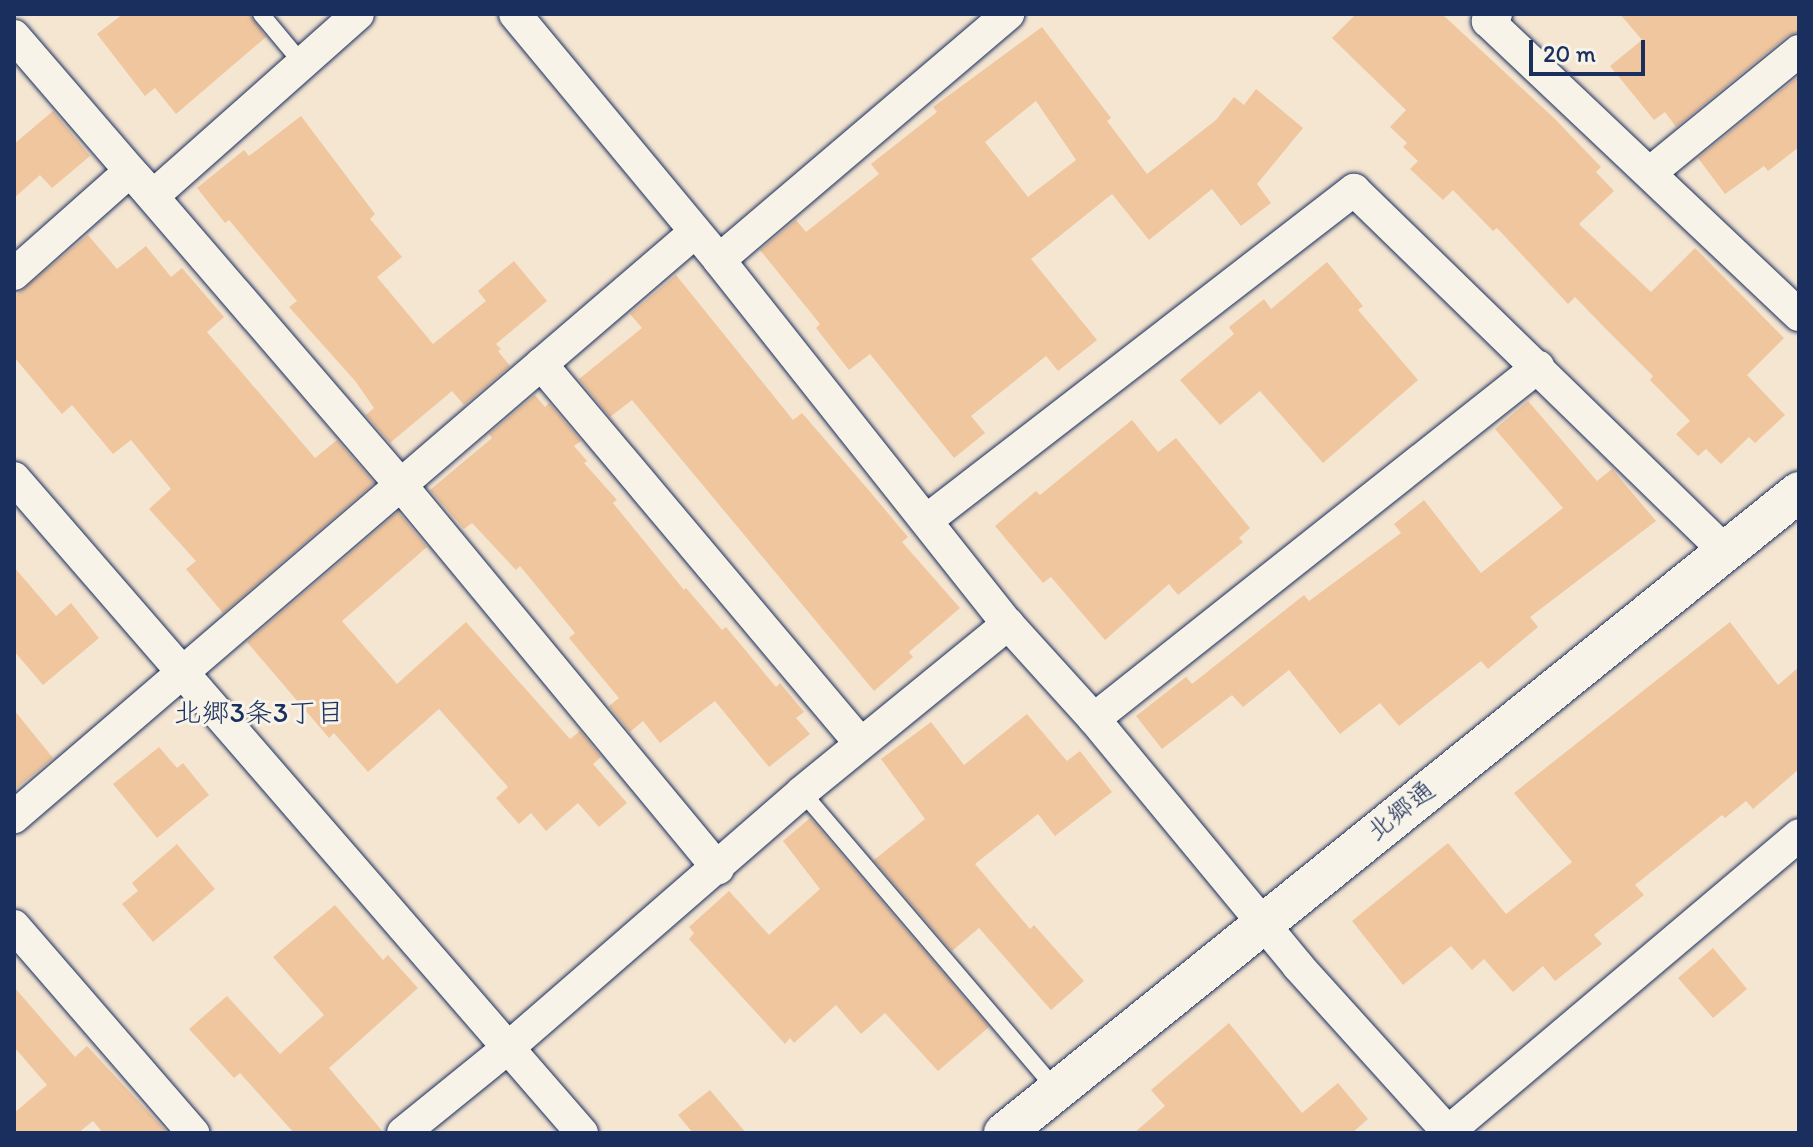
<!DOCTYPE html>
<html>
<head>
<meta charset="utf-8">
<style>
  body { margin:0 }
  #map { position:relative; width:1813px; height:1147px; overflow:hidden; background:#f5e6d2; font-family:Itim,"Klee One",sans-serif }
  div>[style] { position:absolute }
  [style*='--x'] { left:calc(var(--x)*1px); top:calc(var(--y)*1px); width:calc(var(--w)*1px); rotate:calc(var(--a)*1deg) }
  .building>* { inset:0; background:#f0c69f }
  .roads { filter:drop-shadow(0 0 2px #1b2f5e) drop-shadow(0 0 2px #1b2f5e) }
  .service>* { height:16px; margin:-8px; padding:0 8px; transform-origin:8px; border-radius:8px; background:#f7f3e8 }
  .minor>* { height:32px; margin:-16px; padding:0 16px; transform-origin:16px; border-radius:16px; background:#f7f3e8 }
  .tertiary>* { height:40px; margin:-20px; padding:0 20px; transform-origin:20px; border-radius:20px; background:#f7f3e8 }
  span { translate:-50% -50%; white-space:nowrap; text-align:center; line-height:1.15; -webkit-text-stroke:6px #f7f3e8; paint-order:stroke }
  .street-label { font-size:26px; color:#1b2f5e }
  .neighbourhood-label { font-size:28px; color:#1b2f5e }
  .frame { position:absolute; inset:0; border:16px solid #1b2f5e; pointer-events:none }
  .scale { position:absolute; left:1529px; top:40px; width:116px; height:36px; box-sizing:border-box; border:4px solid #1b2f5e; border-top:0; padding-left:10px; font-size:24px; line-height:28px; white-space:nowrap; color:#1b2f5e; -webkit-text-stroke:6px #f7f3e8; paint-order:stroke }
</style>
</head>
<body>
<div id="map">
  <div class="building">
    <div style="clip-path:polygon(123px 14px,249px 14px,266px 37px,176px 114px,155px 88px,145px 96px,97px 34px)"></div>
    <div style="clip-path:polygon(1356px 14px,1442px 14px,1554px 118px,1601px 167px,1596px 172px,1614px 191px,1579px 224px,1651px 292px,1695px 248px,1784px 338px,1747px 375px,1785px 415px,1755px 443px,1749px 437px,1721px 464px,1706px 449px,1698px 456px,1676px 434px,1690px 421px,1650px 380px,1653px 376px,1602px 325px,1575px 297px,1568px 304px,1497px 228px,1493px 231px,1453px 190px,1443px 200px,1410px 169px,1418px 161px,1403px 147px,1407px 143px,1390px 127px,1406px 110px,1332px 38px)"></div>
    <div style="clip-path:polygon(1620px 14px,1799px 14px,1799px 32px,1787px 36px,1676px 127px,1665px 112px,1654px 120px,1610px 66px,1642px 40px)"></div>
    <div style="clip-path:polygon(evenodd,1042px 27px,1111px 118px,1107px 121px,1147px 174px,1216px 120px,1234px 97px,1244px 105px,1256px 89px,1303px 128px,1257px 184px,1271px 203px,1241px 226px,1212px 189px,1149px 240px,1112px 194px,1031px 259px,1097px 340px,1058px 371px,1046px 356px,971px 416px,985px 433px,954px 458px,870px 354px,849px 370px,816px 328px,820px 324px,760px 250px,796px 220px,806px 232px,879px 174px,871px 164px,937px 112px,933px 107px,1042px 27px,1036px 101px,1076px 160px,1028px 197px,985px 142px,1036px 101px)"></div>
    <div style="clip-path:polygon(1799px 76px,1799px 147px,1768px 171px,1764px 166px,1725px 194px,1698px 158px)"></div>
    <div style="clip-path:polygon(53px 111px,90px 156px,52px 188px,40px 175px,14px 198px,14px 144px)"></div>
    <div style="clip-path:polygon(301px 116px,375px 214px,370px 219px,402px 257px,377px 277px,433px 344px,486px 301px,478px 291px,514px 261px,547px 301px,496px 344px,501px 349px,498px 351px,510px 366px,464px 405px,452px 391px,390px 443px,366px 415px,374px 408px,356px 382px,289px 307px,297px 301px,229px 220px,225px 223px,197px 188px,244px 150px,249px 156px)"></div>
    <div style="clip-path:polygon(88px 235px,117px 269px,146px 246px,171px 277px,182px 268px,224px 317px,207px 332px,315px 458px,337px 440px,374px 483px,223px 613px,186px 569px,196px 561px,149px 509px,171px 489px,131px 440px,113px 454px,72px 405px,62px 414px,14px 357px,14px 297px)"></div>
    <div style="clip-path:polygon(1327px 262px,1363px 306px,1358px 310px,1418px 380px,1323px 463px,1260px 391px,1220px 425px,1180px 380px,1234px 334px,1229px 327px,1264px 299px,1271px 309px)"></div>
    <div style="clip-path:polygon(676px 275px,793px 420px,802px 413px,866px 487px,908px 537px,902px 542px,960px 608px,909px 652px,913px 657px,874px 691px,632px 400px,610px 417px,579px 379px,642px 328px,630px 314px)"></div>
    <div style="clip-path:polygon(535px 395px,545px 407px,549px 403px,581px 441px,574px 446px,587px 461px,584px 463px,617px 500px,613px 503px,684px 590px,686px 588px,722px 630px,726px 627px,776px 687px,780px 683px,804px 712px,796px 718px,810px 734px,769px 767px,715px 701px,660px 743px,643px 721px,630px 732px,609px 706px,619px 698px,569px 638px,575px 633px,520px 566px,516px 570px,472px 523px,464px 529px,430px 490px,492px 438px,489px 434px)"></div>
    <div style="clip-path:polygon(1528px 401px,1597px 481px,1612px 469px,1656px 521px,1530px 617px,1538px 627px,1488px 669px,1481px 661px,1399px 726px,1380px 703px,1340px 734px,1289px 670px,1243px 707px,1232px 695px,1162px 749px,1136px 716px,1186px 677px,1192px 684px,1304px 595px,1309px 601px,1401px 533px,1394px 524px,1424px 500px,1481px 573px,1563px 508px,1495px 429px)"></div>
    <div style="clip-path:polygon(1132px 420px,1158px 452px,1176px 438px,1250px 528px,1239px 538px,1243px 542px,1178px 595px,1169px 584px,1105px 640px,1051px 577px,1043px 583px,995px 526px,1036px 491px,1040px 495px)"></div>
    <div style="clip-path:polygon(398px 512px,427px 547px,342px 621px,397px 684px,466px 622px,570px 739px,580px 731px,601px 757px,593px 764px,627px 803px,599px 827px,578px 803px,546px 831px,531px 813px,519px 824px,496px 798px,508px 787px,439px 709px,368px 772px,334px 733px,329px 738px,247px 642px)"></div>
    <div style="clip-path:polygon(14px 567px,56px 616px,71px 603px,99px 638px,43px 685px,14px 651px)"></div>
    <div style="clip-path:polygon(1730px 622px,1778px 685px,1799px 667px,1799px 769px,1753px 809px,1746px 801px,1725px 818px,1722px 815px,1635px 885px,1644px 895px,1594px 935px,1602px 944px,1555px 981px,1543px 966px,1513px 992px,1484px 959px,1472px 970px,1451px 946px,1403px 985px,1352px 921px,1448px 843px,1506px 914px,1572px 862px,1514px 793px)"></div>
    <div style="clip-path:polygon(14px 710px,53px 758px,14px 790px)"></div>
    <div style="clip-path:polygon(1027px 714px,1067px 761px,1080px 751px,1112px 792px,1055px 836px,1038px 814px,975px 864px,1030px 929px,1034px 925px,1084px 981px,1051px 1010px,979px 928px,952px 951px,874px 860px,925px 819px,881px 759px,931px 722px,964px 765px)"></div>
    <div style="clip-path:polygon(159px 747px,177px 768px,183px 763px,209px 795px,157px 838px,113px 784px)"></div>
    <div style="clip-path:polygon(810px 818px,989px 1027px,938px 1071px,885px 1013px,861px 1034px,836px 1005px,794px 1043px,790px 1038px,785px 1044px,689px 939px,694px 933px,689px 927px,729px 891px,769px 935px,820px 889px,783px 841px)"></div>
    <div style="clip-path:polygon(177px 844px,215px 889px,153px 942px,122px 904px,138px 891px,132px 883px)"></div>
    <div style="clip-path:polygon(335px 905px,383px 960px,388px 955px,418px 988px,329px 1068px,384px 1133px,294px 1133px,240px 1073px,234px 1078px,189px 1029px,227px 996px,280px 1054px,324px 1015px,273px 957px)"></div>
    <div style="clip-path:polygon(1713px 948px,1747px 989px,1713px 1018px,1678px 978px)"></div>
    <div style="clip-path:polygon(14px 987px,75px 1057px,87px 1046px,168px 1133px,103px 1133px,93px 1121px,78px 1133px,14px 1133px,14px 1113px,47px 1085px,14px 1047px)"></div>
    <div style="clip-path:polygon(1229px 1023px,1302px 1113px,1338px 1083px,1368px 1119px,1352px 1133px,1134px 1133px,1165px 1106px,1151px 1090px)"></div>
    <div style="clip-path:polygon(710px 1090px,746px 1133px,693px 1133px,678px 1115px)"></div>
  </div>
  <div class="roads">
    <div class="service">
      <div style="--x:261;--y:14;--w:64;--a:50.1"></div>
      <div style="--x:802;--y:792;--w:391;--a:49.5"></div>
    </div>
    <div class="minor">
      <div style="--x:515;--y:14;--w:320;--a:50.3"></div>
      <div style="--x:719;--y:260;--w:465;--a:51.6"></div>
      <div style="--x:1008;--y:624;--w:128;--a:47.8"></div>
      <div style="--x:1094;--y:719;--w:320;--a:50.4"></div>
      <div style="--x:1298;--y:966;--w:225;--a:47.9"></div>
      <div style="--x:1496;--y:14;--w:11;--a:139"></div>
      <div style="--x:1488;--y:21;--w:428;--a:43.4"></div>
      <div style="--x:14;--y:36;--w:591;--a:49.25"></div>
      <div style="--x:400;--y:484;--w:499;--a:50.4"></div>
      <div style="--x:1651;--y:172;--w:191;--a:-39.3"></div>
      <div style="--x:719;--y:260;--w:380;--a:-40.4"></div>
      <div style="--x:14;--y:274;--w:155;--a:-41.6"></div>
      <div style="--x:130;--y:171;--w:34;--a:47"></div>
      <div style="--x:153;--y:196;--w:274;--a:-41.6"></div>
      <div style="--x:541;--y:364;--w:495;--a:49.9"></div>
      <div style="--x:14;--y:478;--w:867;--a:49.07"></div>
      <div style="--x:927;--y:520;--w:540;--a:-37.7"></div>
      <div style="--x:1354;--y:190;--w:519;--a:44.22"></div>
      <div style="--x:1094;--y:719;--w:567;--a:-38.41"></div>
      <div style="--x:14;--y:817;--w:898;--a:-40.66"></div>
      <div style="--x:14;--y:926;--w:274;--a:49.1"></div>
      <div style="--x:1448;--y:1132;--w:460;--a:-40.2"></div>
      <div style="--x:403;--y:1133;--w:135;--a:-39"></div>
      <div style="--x:508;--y:1048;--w:390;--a:-41"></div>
      <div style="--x:802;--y:792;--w:266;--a:-39.2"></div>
    </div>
    <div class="tertiary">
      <div style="--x:1004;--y:1133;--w:1021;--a:-38.88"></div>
    </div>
  </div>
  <div class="street-label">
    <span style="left:1401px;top:811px;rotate:-39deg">北郷通</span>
  </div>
  <div class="neighbourhood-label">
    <span style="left:259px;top:712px">北郷3条3丁目</span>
  </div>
  <div class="frame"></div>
  <div class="scale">20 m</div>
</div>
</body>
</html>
